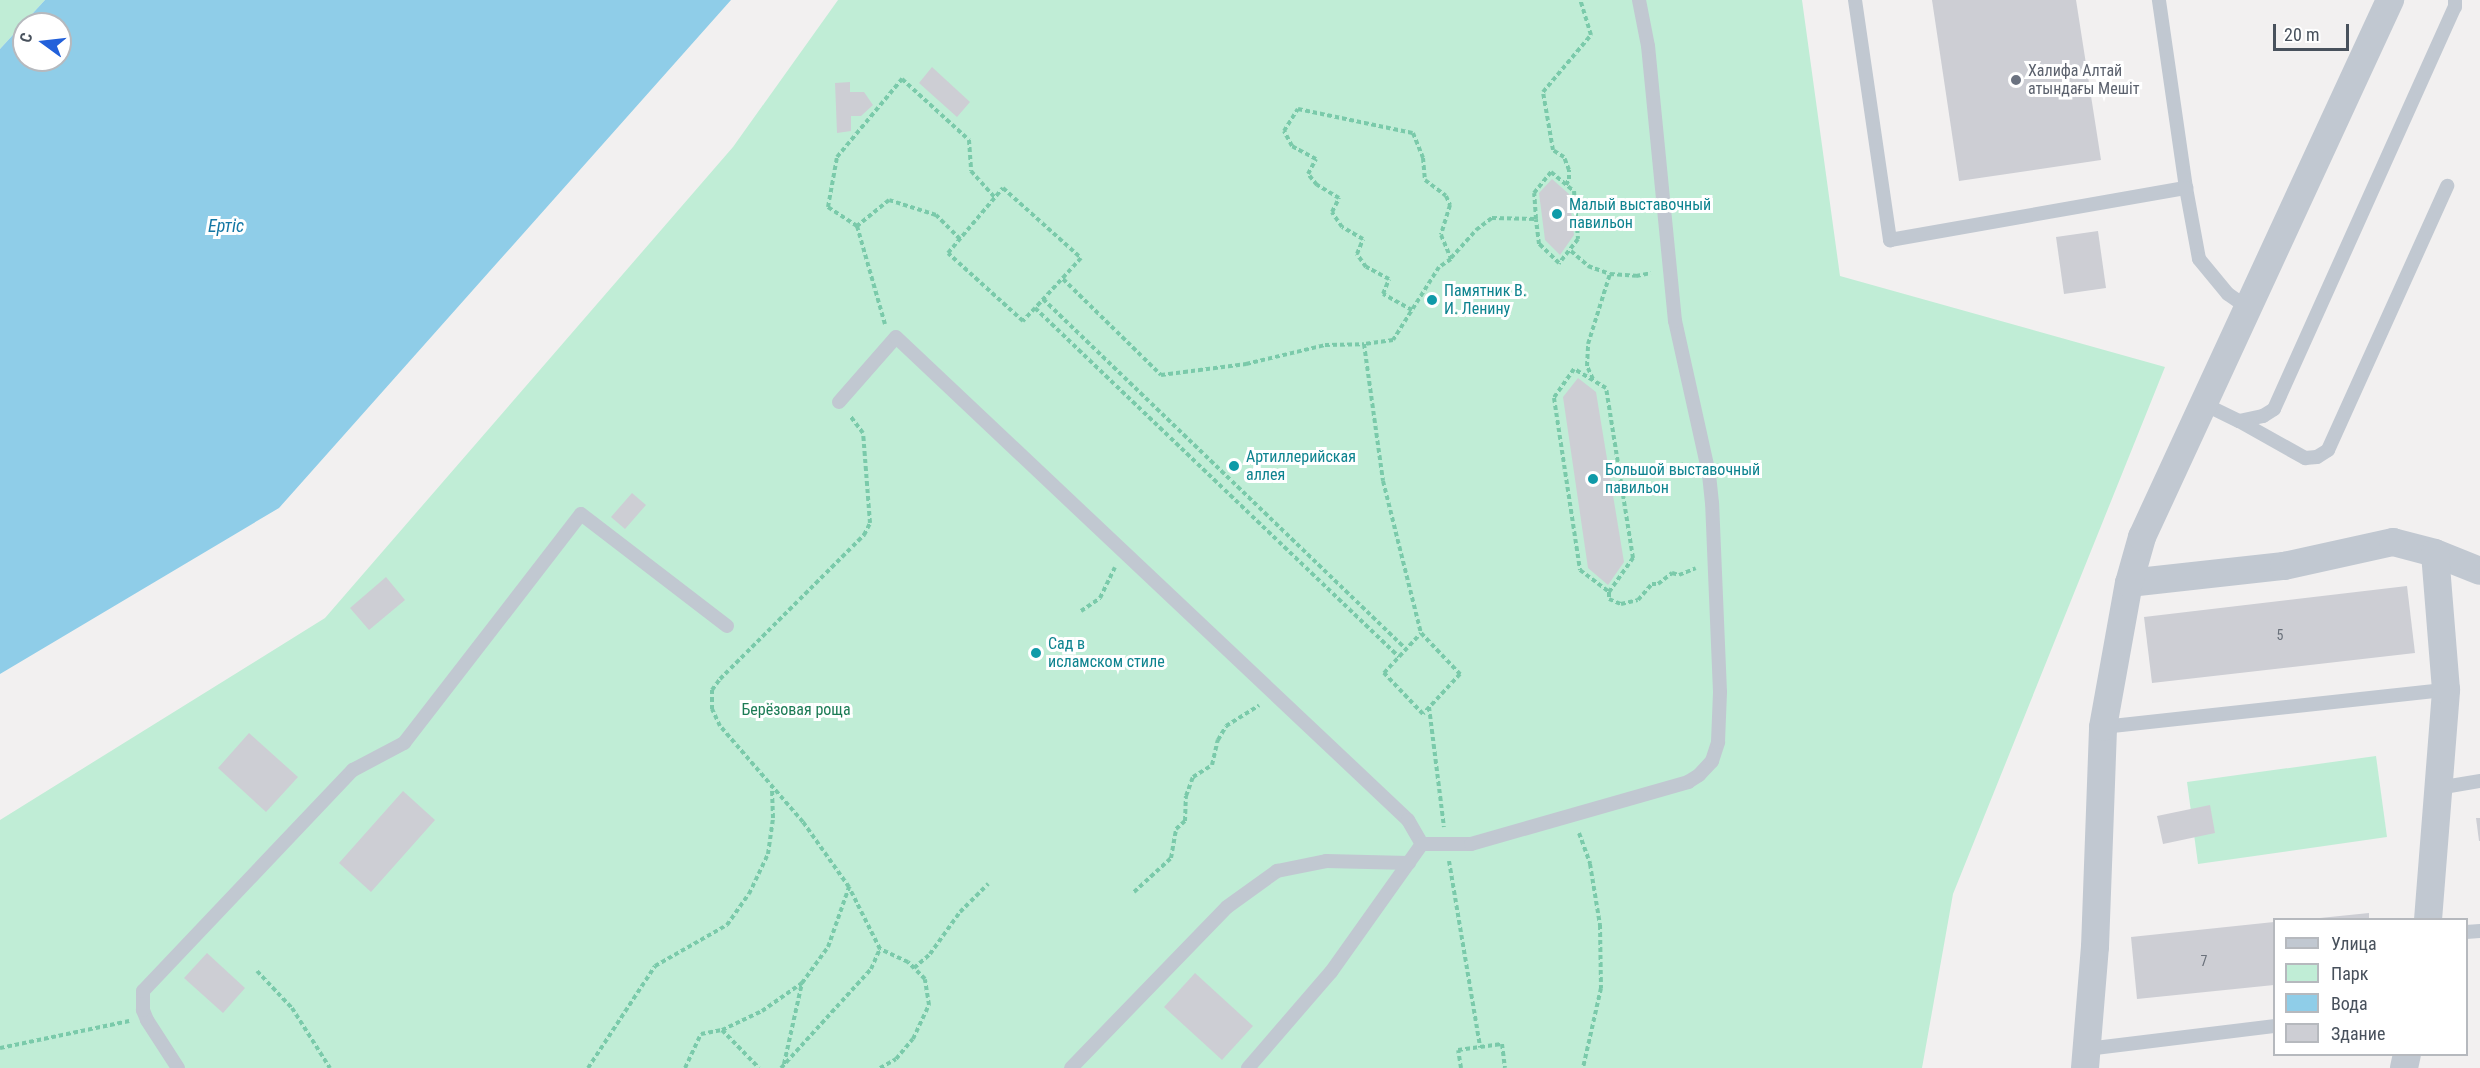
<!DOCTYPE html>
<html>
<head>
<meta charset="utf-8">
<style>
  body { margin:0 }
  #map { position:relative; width:2480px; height:1068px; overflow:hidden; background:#f2f0f0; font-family:"Roboto Condensed",sans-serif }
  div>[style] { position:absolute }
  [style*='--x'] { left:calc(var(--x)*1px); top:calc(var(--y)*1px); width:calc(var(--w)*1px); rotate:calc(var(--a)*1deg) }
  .green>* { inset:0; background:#c0edd6 }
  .water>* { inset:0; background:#8fcde8 }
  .building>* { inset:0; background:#cdced4 }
  .path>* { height:4px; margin-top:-2px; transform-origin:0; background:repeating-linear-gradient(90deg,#7acaaa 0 4.5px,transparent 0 7.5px) }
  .lane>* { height:14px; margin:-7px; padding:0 7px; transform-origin:7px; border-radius:7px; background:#c1c8d1 }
  .street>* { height:28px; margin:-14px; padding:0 14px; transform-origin:14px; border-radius:14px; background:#c1c8d1 }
  .dots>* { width:16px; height:16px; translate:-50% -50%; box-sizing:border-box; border:3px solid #fff; border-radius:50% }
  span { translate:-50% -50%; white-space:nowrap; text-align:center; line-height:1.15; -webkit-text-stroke:6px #fff; paint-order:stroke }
  .number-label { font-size:14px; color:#69707a }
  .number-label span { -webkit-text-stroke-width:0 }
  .worship-label { font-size:16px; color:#5b616d }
  .left { translate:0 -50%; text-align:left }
  .culture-label { font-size:16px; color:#0d838f }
  .park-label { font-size:16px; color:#1c7b55 }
  .water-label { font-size:18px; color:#1377a4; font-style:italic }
  .legend { position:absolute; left:2273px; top:918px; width:195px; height:138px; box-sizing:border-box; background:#fff; border:2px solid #b6b9be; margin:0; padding:8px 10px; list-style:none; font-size:18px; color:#48515c }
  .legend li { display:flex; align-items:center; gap:12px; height:30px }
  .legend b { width:30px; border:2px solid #b6b9be }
  .north { position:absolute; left:12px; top:12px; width:60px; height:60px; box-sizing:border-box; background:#fff; border:2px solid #b6b9be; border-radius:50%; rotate:285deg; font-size:16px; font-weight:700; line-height:24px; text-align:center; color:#48515c }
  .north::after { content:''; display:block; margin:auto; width:21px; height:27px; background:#2260da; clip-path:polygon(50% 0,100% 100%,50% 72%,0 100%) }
  .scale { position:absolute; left:2273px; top:24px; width:76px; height:27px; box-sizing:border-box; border:3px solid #48515c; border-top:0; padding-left:8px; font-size:18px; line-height:21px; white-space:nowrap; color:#48515c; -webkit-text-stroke:4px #fff; paint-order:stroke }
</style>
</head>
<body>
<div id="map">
  <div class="green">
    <div style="clip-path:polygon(0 0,45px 0,0 49px)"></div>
    <div style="clip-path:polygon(838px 0,1802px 0,1840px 276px,2165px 367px,1953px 894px,1922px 1068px,0 1068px,0 820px,325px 618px,733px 147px)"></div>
    <div style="clip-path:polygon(2376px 756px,2387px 837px,2198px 864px,2187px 782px)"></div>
  </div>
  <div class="water">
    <div style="clip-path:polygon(evenodd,45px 0,731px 0,279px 508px,0 674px,0 49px,45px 0,24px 24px,60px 24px,60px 60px,24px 60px,24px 24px)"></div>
  </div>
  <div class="building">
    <div style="clip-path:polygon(1932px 0,2076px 0,2101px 160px,1959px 181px)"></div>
    <div style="clip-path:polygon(932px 67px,970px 102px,957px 117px,919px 83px)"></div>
    <div style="clip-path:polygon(850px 82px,850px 92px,864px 92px,873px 105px,861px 116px,851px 116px,851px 131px,837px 133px,835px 83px)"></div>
    <div style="clip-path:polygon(1552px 179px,1569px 194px,1574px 235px,1560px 255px,1545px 240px,1539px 193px)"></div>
    <div style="clip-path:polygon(2098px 231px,2106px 288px,2064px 294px,2056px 237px)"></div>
    <div style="clip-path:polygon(1578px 378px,1596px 392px,1624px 562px,1608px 585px,1588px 568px,1563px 397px)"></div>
    <div style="clip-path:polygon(632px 493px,646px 505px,625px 529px,611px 517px)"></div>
    <div style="clip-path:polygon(386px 577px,405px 600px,369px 630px,350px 608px)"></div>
    <div style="clip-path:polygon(2407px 586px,2415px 653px,2152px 683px,2144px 617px)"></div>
    <div style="clip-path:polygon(249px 733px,298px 777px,266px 812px,218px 768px)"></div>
    <div style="clip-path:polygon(403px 791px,435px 820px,371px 892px,339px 863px)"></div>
    <div style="clip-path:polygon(2210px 805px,2215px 833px,2163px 844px,2157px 816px)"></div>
    <div style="clip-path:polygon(2476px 818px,2480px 818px,2480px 841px,2479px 841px)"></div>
    <div style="clip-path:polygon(2369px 913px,2369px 920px,2320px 920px,2320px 918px)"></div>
    <div style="clip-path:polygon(2274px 922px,2274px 985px,2137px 999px,2131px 937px)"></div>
    <div style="clip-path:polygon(207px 953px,245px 988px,223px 1013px,184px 978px)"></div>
    <div style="clip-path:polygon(1195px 973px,1253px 1026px,1222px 1060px,1164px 1007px)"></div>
  </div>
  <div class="path">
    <div style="--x:1566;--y:185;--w:7;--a:-63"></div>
    <div style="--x:1569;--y:179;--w:9;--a:-90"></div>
    <div style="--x:1569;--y:170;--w:14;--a:-111"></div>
    <div style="--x:1564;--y:157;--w:13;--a:-148"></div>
    <div style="--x:1553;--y:150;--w:59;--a:-99.8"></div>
    <div style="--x:1543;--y:92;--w:75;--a:-49.9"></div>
    <div style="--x:1591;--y:35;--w:37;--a:-107"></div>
    <div style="--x:857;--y:226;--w:102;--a:74.1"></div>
    <div style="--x:960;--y:239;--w:34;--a:-135"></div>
    <div style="--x:936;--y:215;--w:49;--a:-162.3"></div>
    <div style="--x:889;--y:200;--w:41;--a:140.9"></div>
    <div style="--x:857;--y:226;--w:35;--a:-147"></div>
    <div style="--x:828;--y:207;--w:51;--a:-79.8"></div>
    <div style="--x:837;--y:157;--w:102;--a:-50.2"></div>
    <div style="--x:902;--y:79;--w:91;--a:42.3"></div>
    <div style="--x:969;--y:140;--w:31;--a:86"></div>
    <div style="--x:971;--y:171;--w:36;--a:48"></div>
    <div style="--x:1571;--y:251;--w:23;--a:41"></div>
    <div style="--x:1588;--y:266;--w:23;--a:20"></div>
    <div style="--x:1610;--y:274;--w:26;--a:4"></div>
    <div style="--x:1636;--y:276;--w:15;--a:-11"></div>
    <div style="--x:1451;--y:258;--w:38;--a:-48"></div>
    <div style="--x:1476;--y:230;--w:20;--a:-37"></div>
    <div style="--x:1492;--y:218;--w:44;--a:1.3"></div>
    <div style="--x:1536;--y:219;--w:26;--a:-94"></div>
    <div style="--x:1534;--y:193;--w:27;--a:-51"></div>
    <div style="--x:1551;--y:172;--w:30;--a:40"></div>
    <div style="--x:1574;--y:191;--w:48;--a:85.2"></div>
    <div style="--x:1578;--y:239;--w:31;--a:128"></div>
    <div style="--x:1559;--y:263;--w:28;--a:-136"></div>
    <div style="--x:1539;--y:244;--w:25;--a:-97"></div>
    <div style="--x:1063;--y:279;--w:137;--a:44.4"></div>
    <div style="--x:1161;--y:375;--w:86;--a:-7.4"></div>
    <div style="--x:1246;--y:364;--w:81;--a:-13.5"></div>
    <div style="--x:1325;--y:345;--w:39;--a:-1"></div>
    <div style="--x:1043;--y:299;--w:504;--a:43.96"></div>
    <div style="--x:1035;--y:308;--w:18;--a:133"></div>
    <div style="--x:1023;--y:321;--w:101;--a:-137.8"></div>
    <div style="--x:948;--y:253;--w:85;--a:-49.8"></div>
    <div style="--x:1003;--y:188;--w:105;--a:41.9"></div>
    <div style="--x:1081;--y:258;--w:68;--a:132.6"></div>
    <div style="--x:1035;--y:308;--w:504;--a:43.79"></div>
    <div style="--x:1412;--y:310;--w:33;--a:-151"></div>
    <div style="--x:1383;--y:294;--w:16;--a:-68"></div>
    <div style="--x:1389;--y:279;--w:26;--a:-152"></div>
    <div style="--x:1366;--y:267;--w:16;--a:-125"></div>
    <div style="--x:1357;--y:254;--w:16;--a:-68"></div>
    <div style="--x:1363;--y:239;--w:24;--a:-150"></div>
    <div style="--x:1342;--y:227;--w:18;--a:-124"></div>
    <div style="--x:1332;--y:212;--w:16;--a:-63"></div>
    <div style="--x:1339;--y:198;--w:26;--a:-149"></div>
    <div style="--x:1317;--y:185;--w:14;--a:-129"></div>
    <div style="--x:1308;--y:174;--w:17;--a:-62"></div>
    <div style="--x:1316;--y:159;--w:27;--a:-152"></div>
    <div style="--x:1292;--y:146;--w:17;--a:-118"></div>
    <div style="--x:1284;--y:131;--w:26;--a:-58"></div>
    <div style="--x:1298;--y:109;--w:117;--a:11.8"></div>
    <div style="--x:1413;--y:133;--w:27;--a:68"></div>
    <div style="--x:1423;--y:158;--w:22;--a:85"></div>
    <div style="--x:1425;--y:180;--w:26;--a:37"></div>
    <div style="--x:1446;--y:196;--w:10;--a:66"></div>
    <div style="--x:1450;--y:205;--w:31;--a:107"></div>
    <div style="--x:1441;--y:235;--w:26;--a:67"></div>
    <div style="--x:1451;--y:259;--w:14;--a:146"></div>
    <div style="--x:1439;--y:267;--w:86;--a:122.2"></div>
    <div style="--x:1393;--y:340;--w:29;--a:172"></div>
    <div style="--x:1364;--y:344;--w:138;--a:82.1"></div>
    <div style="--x:1383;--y:481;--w:157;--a:76"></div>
    <div style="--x:1593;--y:379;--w:14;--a:-115"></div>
    <div style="--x:1587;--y:366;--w:22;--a:-87"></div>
    <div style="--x:1588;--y:344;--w:73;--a:-72.6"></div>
    <div style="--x:1620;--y:474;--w:68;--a:-8.5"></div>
    <div style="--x:1609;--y:592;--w:42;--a:-54.8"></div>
    <div style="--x:1633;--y:558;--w:172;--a:-99"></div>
    <div style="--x:1606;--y:388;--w:37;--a:-149"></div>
    <div style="--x:1574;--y:369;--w:35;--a:125"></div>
    <div style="--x:1554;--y:398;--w:174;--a:81.4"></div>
    <div style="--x:1580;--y:570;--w:36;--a:37"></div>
    <div style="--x:1609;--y:592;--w:7;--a:90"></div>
    <div style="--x:1609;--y:599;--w:13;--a:23"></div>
    <div style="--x:1621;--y:604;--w:17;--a:-13"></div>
    <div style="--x:1638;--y:600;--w:21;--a:-49"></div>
    <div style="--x:1652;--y:584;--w:6;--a:0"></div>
    <div style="--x:1658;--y:584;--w:18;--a:-38"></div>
    <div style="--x:1672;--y:573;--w:7;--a:16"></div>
    <div style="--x:1679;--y:575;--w:18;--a:-22"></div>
    <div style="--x:1081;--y:611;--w:23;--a:-34"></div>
    <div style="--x:1100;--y:598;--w:34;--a:-64"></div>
    <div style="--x:1421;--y:633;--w:57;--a:46.4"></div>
    <div style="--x:1460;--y:674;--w:54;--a:132.8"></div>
    <div style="--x:1423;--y:714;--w:57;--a:-133.6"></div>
    <div style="--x:1384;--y:673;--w:54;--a:-47.2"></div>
    <div style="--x:1429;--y:707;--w:121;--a:82.9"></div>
    <div style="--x:1579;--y:833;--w:33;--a:70"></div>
    <div style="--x:1590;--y:864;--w:62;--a:80.7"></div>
    <div style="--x:1600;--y:925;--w:63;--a:89.1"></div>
    <div style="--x:1601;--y:988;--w:82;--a:102.7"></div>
    <div style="--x:1449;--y:861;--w:189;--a:80.5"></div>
    <div style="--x:1134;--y:892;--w:50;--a:-42.6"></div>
    <div style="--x:1171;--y:858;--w:29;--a:-80"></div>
    <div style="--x:1176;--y:829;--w:12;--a:-42"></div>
    <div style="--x:1185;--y:821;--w:25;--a:-88"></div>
    <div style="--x:1186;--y:796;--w:20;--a:-70"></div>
    <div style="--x:1193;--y:777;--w:22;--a:-32"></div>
    <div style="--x:1212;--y:765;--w:26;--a:-77"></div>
    <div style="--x:1218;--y:740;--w:16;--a:-60"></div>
    <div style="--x:1226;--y:726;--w:39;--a:-32"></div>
    <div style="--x:914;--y:968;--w:21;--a:-41"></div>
    <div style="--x:930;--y:954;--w:52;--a:-54.5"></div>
    <div style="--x:960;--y:912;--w:40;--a:-45"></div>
    <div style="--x:257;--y:971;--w:51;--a:46.6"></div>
    <div style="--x:292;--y:1008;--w:71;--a:57.7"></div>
    <div style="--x:722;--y:1030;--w:53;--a:45.8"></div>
    <div style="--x:0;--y:1048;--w:132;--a:-11.8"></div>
    <div style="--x:784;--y:1064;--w:83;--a:-77.5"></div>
    <div style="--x:588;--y:1068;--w:122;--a:-56.7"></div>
    <div style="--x:655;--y:966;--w:83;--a:-29.7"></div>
    <div style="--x:727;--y:925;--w:38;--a:-55"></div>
    <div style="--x:749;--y:894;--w:44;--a:-64.6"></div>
    <div style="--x:768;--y:854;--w:36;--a:-82"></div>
    <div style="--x:773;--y:818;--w:31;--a:-92"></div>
    <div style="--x:685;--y:1068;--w:38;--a:-65"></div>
    <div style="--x:701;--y:1034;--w:21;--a:-11"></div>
    <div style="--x:722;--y:1030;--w:44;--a:-25.4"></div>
    <div style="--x:762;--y:1011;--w:49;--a:-35"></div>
    <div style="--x:802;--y:983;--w:44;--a:-54.2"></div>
    <div style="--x:828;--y:947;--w:64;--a:-70.7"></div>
    <div style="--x:781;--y:1068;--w:134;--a:-47.7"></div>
    <div style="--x:871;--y:969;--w:22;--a:-66"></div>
    <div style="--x:880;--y:949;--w:69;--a:-116.6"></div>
    <div style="--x:849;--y:887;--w:80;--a:-125.3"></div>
    <div style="--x:803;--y:822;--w:127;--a:-130.8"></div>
    <div style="--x:720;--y:726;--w:19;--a:-115"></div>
    <div style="--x:712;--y:709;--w:19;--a:-90"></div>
    <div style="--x:712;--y:690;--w:14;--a:-54"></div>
    <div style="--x:720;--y:679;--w:204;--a:-45"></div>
    <div style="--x:864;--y:535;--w:13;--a:-63"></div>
    <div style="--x:870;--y:523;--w:90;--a:-94.4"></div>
    <div style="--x:863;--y:433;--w:21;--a:-127"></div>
    <div style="--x:880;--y:1068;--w:18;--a:-29"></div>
    <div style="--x:896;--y:1059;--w:26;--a:-50"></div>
    <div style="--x:913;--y:1039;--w:38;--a:-65"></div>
    <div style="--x:929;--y:1005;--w:26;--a:-99"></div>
    <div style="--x:925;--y:979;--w:24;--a:-135"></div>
    <div style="--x:908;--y:962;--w:31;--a:-155"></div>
    <div style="--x:1461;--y:1068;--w:18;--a:-99"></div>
    <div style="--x:1458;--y:1050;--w:44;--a:-7.8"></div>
    <div style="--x:1502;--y:1044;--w:24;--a:83"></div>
  </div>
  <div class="lane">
    <div style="--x:1855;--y:0;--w:243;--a:81.7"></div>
    <div style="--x:1890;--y:240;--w:301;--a:-10"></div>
    <div style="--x:2186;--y:188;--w:190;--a:-98.2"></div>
    <div style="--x:2186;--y:188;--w:72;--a:79.6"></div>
    <div style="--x:2199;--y:259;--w:45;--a:50.4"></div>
    <div style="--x:2228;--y:294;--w:24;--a:35"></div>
    <div style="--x:839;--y:402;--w:86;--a:-48.8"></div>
    <div style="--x:896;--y:337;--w:704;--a:43.33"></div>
    <div style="--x:1408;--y:820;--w:28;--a:60"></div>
    <div style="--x:2204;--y:404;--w:39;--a:26"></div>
    <div style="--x:2239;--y:421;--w:25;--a:-12"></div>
    <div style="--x:2263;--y:416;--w:13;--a:-32"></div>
    <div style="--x:2274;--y:409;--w:441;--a:-65.8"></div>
    <div style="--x:2455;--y:7;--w:7;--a:-90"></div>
    <div style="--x:2239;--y:421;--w:76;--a:29.3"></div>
    <div style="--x:2305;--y:458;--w:12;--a:-5"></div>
    <div style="--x:2317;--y:457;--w:13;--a:-32"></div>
    <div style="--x:2328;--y:450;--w:290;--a:-65.7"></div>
    <div style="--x:2103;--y:727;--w:345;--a:-6.2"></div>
    <div style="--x:2438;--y:788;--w:43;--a:-9.5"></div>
    <div style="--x:2466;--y:932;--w:14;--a:-4"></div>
    <div style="--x:2087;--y:1049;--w:188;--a:-7"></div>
    <div style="--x:178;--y:1068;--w:57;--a:-122.9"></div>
    <div style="--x:147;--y:1020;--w:11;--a:-112"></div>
    <div style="--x:143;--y:1010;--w:19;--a:-90"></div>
    <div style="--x:143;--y:991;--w:305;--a:-46.5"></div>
    <div style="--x:353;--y:770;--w:58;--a:-27.9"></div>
    <div style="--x:404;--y:743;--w:289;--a:-52.3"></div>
    <div style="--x:581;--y:514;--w:184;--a:37.5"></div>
    <div style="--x:1071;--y:1068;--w:224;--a:-45.9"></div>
    <div style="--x:1227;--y:907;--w:62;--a:-35.8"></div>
    <div style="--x:1277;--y:871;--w:50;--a:-11.5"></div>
    <div style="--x:1326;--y:861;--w:83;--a:1.4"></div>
    <div style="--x:1248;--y:1068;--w:127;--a:-49.2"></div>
    <div style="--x:1331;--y:972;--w:157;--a:-54.6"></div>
    <div style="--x:1422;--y:844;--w:49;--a:0"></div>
    <div style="--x:1471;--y:844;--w:226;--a:-15.9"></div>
    <div style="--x:1688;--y:782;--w:13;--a:-32"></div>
    <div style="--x:1699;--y:775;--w:19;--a:-47"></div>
    <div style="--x:1712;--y:761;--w:20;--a:-72"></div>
    <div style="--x:1718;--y:742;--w:50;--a:-87.7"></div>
    <div style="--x:1720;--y:692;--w:189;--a:-92.4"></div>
    <div style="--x:1712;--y:503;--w:29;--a:-96"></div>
    <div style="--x:1709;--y:474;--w:157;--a:-102.5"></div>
    <div style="--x:1675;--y:321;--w:276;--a:-95.6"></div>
    <div style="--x:1648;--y:46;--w:47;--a:-101.1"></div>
  </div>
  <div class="street">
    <div style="--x:2129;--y:583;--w:156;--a:-6.3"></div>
    <div style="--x:2284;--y:566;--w:112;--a:-12.4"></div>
    <div style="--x:2393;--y:542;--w:43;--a:14.7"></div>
    <div style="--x:2435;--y:553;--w:48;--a:21.8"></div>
    <div style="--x:2428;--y:920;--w:231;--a:-85.5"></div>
    <div style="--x:2446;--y:690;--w:137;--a:-94.6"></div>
    <div style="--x:2085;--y:1068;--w:121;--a:-85.3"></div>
    <div style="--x:2095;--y:947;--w:220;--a:-87.9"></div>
    <div style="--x:2103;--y:727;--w:146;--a:-79.8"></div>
    <div style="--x:2129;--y:583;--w:48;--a:-74.2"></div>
    <div style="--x:2142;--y:537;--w:592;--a:-65.21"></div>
    <div style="--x:2404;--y:1068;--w:14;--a:-78"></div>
  </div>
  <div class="dots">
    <div style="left:2016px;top:80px;background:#6b7280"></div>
    <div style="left:1557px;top:214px;background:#0f9aa8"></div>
    <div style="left:1432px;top:300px;background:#0f9aa8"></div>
    <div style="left:1234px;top:466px;background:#0f9aa8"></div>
    <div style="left:1593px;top:479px;background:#0f9aa8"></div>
    <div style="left:1036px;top:653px;background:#0f9aa8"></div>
  </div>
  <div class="number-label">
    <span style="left:2280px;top:635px">5</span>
    <span style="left:2204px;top:961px">7</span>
  </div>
  <div class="worship-label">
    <span class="left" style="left:2028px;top:80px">Халифа Алтай<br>атындағы Мешіт</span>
  </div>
  <div class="culture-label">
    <span class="left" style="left:1569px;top:214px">Малый выставочный<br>павильон</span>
    <span class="left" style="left:1444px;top:300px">Памятник В.<br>И. Ленину</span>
    <span class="left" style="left:1246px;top:466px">Артиллерийская<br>аллея</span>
    <span class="left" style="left:1605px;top:479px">Большой выставочный<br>павильон</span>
    <span class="left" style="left:1048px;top:653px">Сад в<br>исламском стиле</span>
  </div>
  <div class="park-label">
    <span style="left:796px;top:710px">Берёзовая роща</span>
  </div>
  <div class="water-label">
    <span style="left:226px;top:226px">Ертіс</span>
  </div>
  <ul class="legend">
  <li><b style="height:8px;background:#c1c8d1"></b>Улица</li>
  <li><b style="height:16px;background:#c0edd6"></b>Парк</li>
  <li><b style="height:16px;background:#8fcde8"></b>Вода</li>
  <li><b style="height:16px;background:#cdced4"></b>Здание</li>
  </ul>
  <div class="north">С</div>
  <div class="scale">20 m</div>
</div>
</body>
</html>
